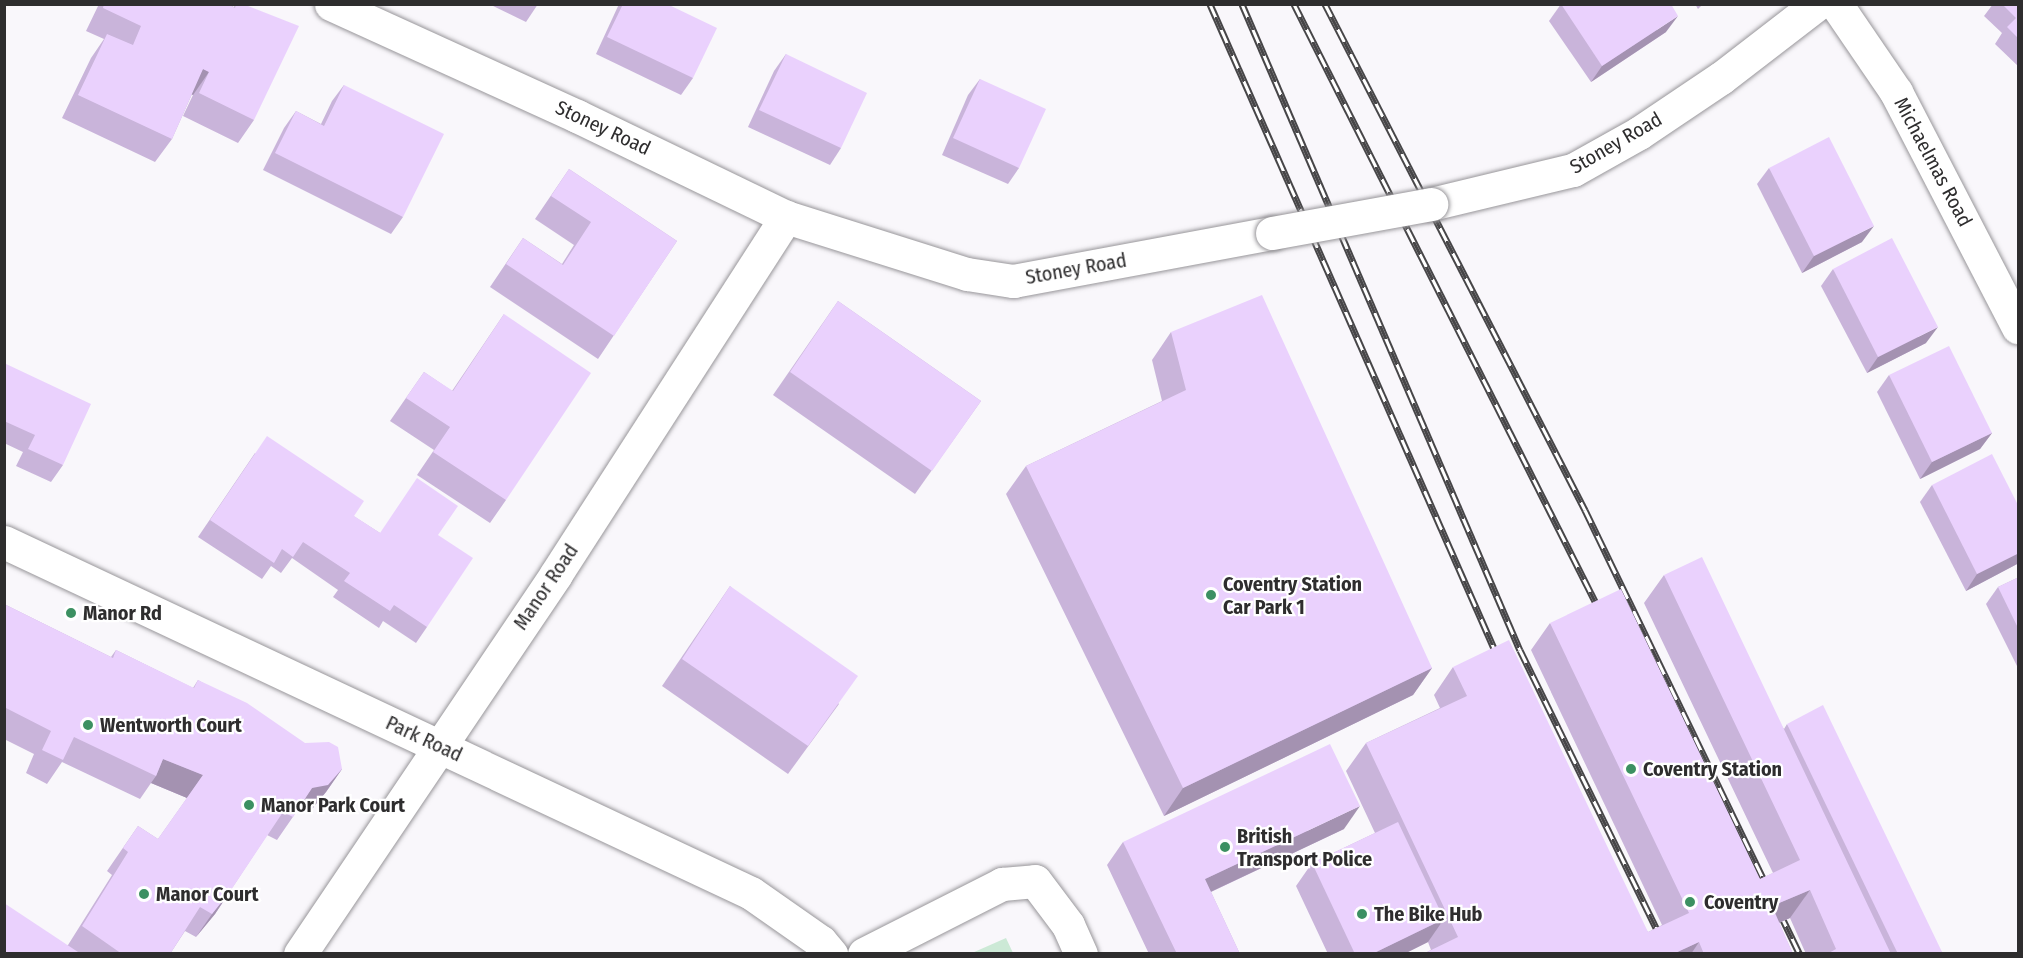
<!DOCTYPE html>
<html>
<head>
<meta charset="utf-8">
<style>
  body { margin:0 }
  #map { position:relative; width:2023px; height:958px; overflow:hidden; background:#f9f7fb; font-family:"Fira Sans Condensed",sans-serif }
  div>[style] { position:absolute }
  [style*='--x'] { left:calc(var(--x)*1px); top:calc(var(--y)*1px); width:calc(var(--w)*1px); rotate:calc(var(--a)*1deg) }
  .green>* { inset:0; background:#cce9d6 }
  .roads { filter:drop-shadow(0 0 2px #98969a) drop-shadow(0 0 2px #98969a) }
  .minor>* { height:33px; margin:-16.5px; padding:0 16.5px; transform-origin:16.5px; border-radius:16.5px; background:#fff }
  .rail>* { height:7px; margin-top:-3.5px; transform-origin:0; background:repeating-linear-gradient(90deg,#fff 0 14px,#474648 0 28px); box-sizing:border-box; border-block:2px solid #474648 }
  .bridges { filter:drop-shadow(0 0 2px #98969a) drop-shadow(0 0 2px #98969a) }
  .minor-bridge>* { height:33px; margin:-16.5px; padding:0 16.5px; transform-origin:16.5px; border-radius:16.5px; background:#fff }
  .wall>* { inset:0; background:#c9b4da }
  .shaded-wall>* { inset:0; background:#a492b1 }
  .building>* { inset:0; background:#ead1fd }
  .dots>* { width:16px; height:16px; translate:-50% -50%; box-sizing:border-box; border:3px solid #fff; border-radius:50% }
  span { translate:-50% -50%; white-space:nowrap; text-align:center; line-height:1.15; -webkit-text-stroke:4.5px #fff; paint-order:stroke }
  .street-label { font-size:20px; color:#2e2d2e }
  .poi-label { font-size:20px; color:#2e2d2e; font-weight:700 }
  .left { translate:0 -50%; text-align:left }
  .frame { position:absolute; inset:0; border:6px solid #2e2d2e; pointer-events:none }
</style>
</head>
<body>
<div id="map">
  <div class="green">
    <div style="clip-path:polygon(1006px 938px,1013px 953px,972px 953px)"></div>
  </div>
  <div class="roads">
    <div class="minor">
      <div style="--x:331;--y:4;--w:270;--a:24.5"></div>
      <div style="--x:577;--y:116;--w:232;--a:25.8"></div>
      <div style="--x:786;--y:217;--w:190;--a:17.5"></div>
      <div style="--x:967;--y:274;--w:47;--a:8.7"></div>
      <div style="--x:1013;--y:281;--w:263;--a:-10.5"></div>
      <div style="--x:1836;--y:4;--w:107;--a:55.7"></div>
      <div style="--x:1896;--y:92;--w:265;--a:62.6"></div>
      <div style="--x:1431;--y:204;--w:146;--a:-13.5"></div>
      <div style="--x:1573;--y:170;--w:76;--a:-29.3"></div>
      <div style="--x:1639;--y:133;--w:99;--a:-33.9"></div>
      <div style="--x:1721;--y:78;--w:121;--a:-37.6"></div>
      <div style="--x:4;--y:542;--w:825;--a:25.17"></div>
      <div style="--x:751;--y:893;--w:85;--a:35"></div>
      <div style="--x:821;--y:942;--w:16;--a:50"></div>
      <div style="--x:300;--y:954;--w:458;--a:-56"></div>
      <div style="--x:556;--y:574;--w:425;--a:-57.2"></div>
      <div style="--x:864;--y:954;--w:155;--a:-26.9"></div>
      <div style="--x:1002;--y:884;--w:33;--a:-5"></div>
      <div style="--x:1035;--y:881;--w:55;--a:53.1"></div>
      <div style="--x:1068;--y:925;--w:32;--a:66"></div>
    </div>
  </div>
  <div class="rail">
    <div style="--x:1210;--y:4;--w:721;--a:66.21"></div>
    <div style="--x:1242;--y:4;--w:703;--a:66.72"></div>
    <div style="--x:1520;--y:650;--w:339;--a:63.9"></div>
    <div style="--x:1294;--y:4;--w:684;--a:63.25"></div>
    <div style="--x:1325;--y:4;--w:569;--a:62.8"></div>
    <div style="--x:1585;--y:510;--w:493;--a:64.2"></div>
  </div>
  <div class="bridges">
    <div class="minor-bridge">
      <div style="--x:1272;--y:233;--w:162;--a:-10.3"></div>
    </div>
  </div>
  <div class="wall">
    <div style="clip-path:polygon(99px 4px,228px 4px,234px 7px,235px 4px,243px 4px,254px 120px,238px 143px,183px 116px,193px 95px,192px 94px,172px 139px,155px 162px,62px 118px,91px 58px,104px 39px,86px 31px)"></div>
    <div style="clip-path:polygon(489px 4px,538px 4px,526px 22px)"></div>
    <div style="clip-path:polygon(619px 4px,667px 4px,693px 78px,681px 95px,596px 54px)"></div>
    <div style="clip-path:polygon(1561px 4px,1666px 32px,1591px 82px,1549px 21px)"></div>
    <div style="clip-path:polygon(1695px 4px,1703px 4px,1698px 9px)"></div>
    <div style="clip-path:polygon(1993px 4px,2019px 4px,2019px 67px,1995px 44px,2002px 33px,1984px 16px)"></div>
    <div style="clip-path:polygon(786px 54px,841px 148px,830px 165px,748px 127px,774px 71px)"></div>
    <div style="clip-path:polygon(980px 79px,1019px 168px,1008px 184px,942px 155px,968px 95px)"></div>
    <div style="clip-path:polygon(344px 85px,403px 217px,391px 234px,263px 170px,284px 128px,296px 111px,321px 124px,332px 101px)"></div>
    <div style="clip-path:polygon(1769px 168px,1862px 242px,1802px 273px,1757px 184px)"></div>
    <div style="clip-path:polygon(569px 169px,677px 241px,598px 359px,490px 287px,523px 238px,562px 264px,574px 245px,535px 219px)"></div>
    <div style="clip-path:polygon(1833px 269px,1926px 343px,1867px 373px,1821px 286px)"></div>
    <div style="clip-path:polygon(838px 301px,981px 401px,915px 494px,773px 395px)"></div>
    <div style="clip-path:polygon(504px 314px,506px 500px,490px 523px,417px 475px,434px 450px,390px 421px,424px 372px,452px 391px)"></div>
    <div style="clip-path:polygon(1171px 332px,1432px 668px,1413px 695px,1164px 816px,1006px 494px,1026px 466px,1162px 401px,1152px 360px)"></div>
    <div style="clip-path:polygon(4px 363px,63px 465px,51px 482px,16px 466px,23px 452px,4px 443px)"></div>
    <div style="clip-path:polygon(1889px 375px,1992px 433px,1980px 449px,1920px 479px,1877px 392px)"></div>
    <div style="clip-path:polygon(255px 453px,380px 533px,438px 535px,427px 627px,416px 643px,383px 621px,379px 628px,333px 597px,338px 590px,292px 558px,281px 573px,271px 566px,262px 579px,198px 537px)"></div>
    <div style="clip-path:polygon(1932px 485px,2019px 507px,2019px 563px,1966px 591px,1920px 502px)"></div>
    <div style="clip-path:polygon(1664px 575px,1784px 729px,1787px 724px,1943px 954px,1806px 954px,1790px 918px,1779px 923px,1793px 954px,1423px 954px,1431px 950px,1428px 942px,1404px 954px,1328px 954px,1296px 886px,1312px 863px,1375px 833px,1346px 771px,1366px 743px,1440px 708px,1434px 695px,1453px 667px,1648px 932px,1662px 925px,1531px 650px,1550px 623px,1760px 879px,1773px 873px,1644px 603px)"></div>
    <div style="clip-path:polygon(2019px 577px,2019px 670px,1986px 604px,1998px 587px)"></div>
    <div style="clip-path:polygon(730px 586px,839px 704px,788px 774px,662px 686px)"></div>
    <div style="clip-path:polygon(4px 604px,111px 657px,116px 650px,193px 688px,198px 680px,342px 769px,326px 792px,312px 809px,297px 811px,277px 840px,267px 835px,215px 914px,196px 937px,185px 931px,170px 954px,4px 954px,68px 945px,112px 875px,107px 871px,138px 826px,158px 839px,187px 798px,151px 783px,140px 799px,62px 762px,47px 784px,26px 773px,34px 754px,4px 739px)"></div>
    <div style="clip-path:polygon(1344px 829px,1211px 892px,1240px 954px,1149px 954px,1107px 865px,1123px 842px)"></div>
  </div>
  <div class="shaded-wall">
    <div style="clip-path:polygon(1678px 16px,1666px 32px,1591px 82px,1602px 66px)"></div>
    <div style="clip-path:polygon(203px 69px,209px 72px,193px 95px,187px 92px)"></div>
    <div style="clip-path:polygon(1874px 226px,1862px 242px,1802px 273px,1814px 256px)"></div>
    <div style="clip-path:polygon(1938px 327px,1926px 343px,1867px 373px,1878px 357px)"></div>
    <div style="clip-path:polygon(1992px 433px,1980px 449px,1920px 479px,1932px 462px)"></div>
    <div style="clip-path:polygon(2019px 553px,2019px 563px,1966px 591px,1977px 574px)"></div>
    <div style="clip-path:polygon(1432px 668px,1413px 695px,1164px 816px,1183px 788px)"></div>
    <div style="clip-path:polygon(163px 759px,203px 775px,187px 798px,151px 783px,156px 776px)"></div>
    <div style="clip-path:polygon(342px 769px,326px 792px,312px 809px,296px 811px,312px 788px)"></div>
    <div style="clip-path:polygon(1360px 806px,1344px 829px,1189px 902px,1205px 879px)"></div>
    <div style="clip-path:polygon(231px 890px,215px 914px,196px 937px,212px 914px)"></div>
    <div style="clip-path:polygon(1810px 890px,1790px 918px,1753px 934px,1772px 906px)"></div>
    <div style="clip-path:polygon(1444px 919px,1428px 942px,1404px 954px,1372px 954px)"></div>
    <div style="clip-path:polygon(1699px 942px,1691px 954px,1673px 954px)"></div>
  </div>
  <div class="building">
    <div style="clip-path:polygon(104px 4px,228px 4px,235px 8px,236px 4px,243px 4px,299px 26px,254px 120px,199px 93px,209px 72px,203px 69px,172px 139px,78px 95px,107px 34px,133px 45px,141px 26px,103px 8px)"></div>
    <div style="clip-path:polygon(623px 4px,667px 4px,717px 28px,693px 78px,607px 37px)"></div>
    <div style="clip-path:polygon(1561px 4px,1671px 4px,1678px 16px,1602px 66px)"></div>
    <div style="clip-path:polygon(2002px 4px,2019px 4px,2019px 39px,2007px 27px,2016px 18px)"></div>
    <div style="clip-path:polygon(786px 54px,867px 93px,841px 148px,759px 110px)"></div>
    <div style="clip-path:polygon(980px 79px,1046px 109px,1019px 168px,953px 138px)"></div>
    <div style="clip-path:polygon(344px 85px,444px 134px,403px 217px,275px 153px,296px 111px,324px 126px)"></div>
    <div style="clip-path:polygon(1829px 137px,1874px 226px,1814px 256px,1769px 168px)"></div>
    <div style="clip-path:polygon(569px 169px,677px 241px,614px 336px,506px 264px,523px 238px,563px 265px,591px 222px,551px 196px)"></div>
    <div style="clip-path:polygon(1892px 238px,1938px 327px,1878px 357px,1833px 269px)"></div>
    <div style="clip-path:polygon(1262px 295px,1432px 668px,1183px 788px,1026px 466px,1186px 390px,1171px 332px)"></div>
    <div style="clip-path:polygon(838px 301px,981px 401px,932px 471px,790px 372px)"></div>
    <div style="clip-path:polygon(504px 314px,591px 373px,506px 500px,433px 452px,450px 427px,406px 398px,424px 372px,453px 391px)"></div>
    <div style="clip-path:polygon(1949px 346px,1992px 433px,1932px 462px,1889px 375px)"></div>
    <div style="clip-path:polygon(4px 363px,91px 404px,63px 465px,28px 449px,35px 435px,4px 421px)"></div>
    <div style="clip-path:polygon(267px 436px,364px 501px,354px 516px,380px 533px,417px 478px,458px 506px,438px 535px,473px 558px,427px 627px,394px 605px,390px 611px,344px 581px,350px 573px,303px 542px,293px 557px,282px 549px,274px 563px,210px 520px)"></div>
    <div style="clip-path:polygon(1992px 454px,2019px 507px,2019px 553px,1977px 574px,1932px 485px)"></div>
    <div style="clip-path:polygon(1702px 557px,1891px 954px,1827px 954px,1836px 949px,1810px 890px,1772px 906px,1793px 954px,1704px 954px,1699px 942px,1673px 954px,1423px 954px,1458px 937px,1366px 743px,1467px 696px,1453px 667px,1509px 640px,1648px 932px,1689px 913px,1550px 623px,1621px 589px,1760px 879px,1800px 860px,1664px 575px)"></div>
    <div style="clip-path:polygon(2019px 577px,2019px 630px,1998px 587px)"></div>
    <div style="clip-path:polygon(730px 586px,858px 676px,808px 746px,682px 659px)"></div>
    <div style="clip-path:polygon(4px 604px,113px 658px,116px 650px,194px 688px,198px 680px,247px 703px,305px 743px,329px 742px,338px 747px,342px 769px,328px 785px,312px 788px,293px 817px,283px 812px,231px 890px,212px 914px,200px 907px,170px 954px,122px 954px,82px 926px,128px 852px,123px 848px,138px 826px,158px 839px,203px 775px,163px 759px,156px 776px,74px 737px,63px 760px,42px 750px,51px 731px,4px 707px)"></div>
    <div style="clip-path:polygon(1823px 705px,1943px 954px,1898px 954px,1787px 724px)"></div>
    <div style="clip-path:polygon(1330px 744px,1360px 806px,1205px 879px,1240px 954px,1177px 954px,1123px 842px)"></div>
    <div style="clip-path:polygon(1398px 822px,1444px 919px,1372px 954px,1355px 954px,1312px 863px)"></div>
    <div style="clip-path:polygon(4px 903px,81px 954px,4px 954px)"></div>
  </div>
  <div class="dots">
    <div style="left:1211px;top:595px;background:#3c9062"></div>
    <div style="left:71px;top:613px;background:#3c9062"></div>
    <div style="left:88px;top:725px;background:#3c9062"></div>
    <div style="left:1631px;top:769px;background:#3c9062"></div>
    <div style="left:249px;top:805px;background:#3c9062"></div>
    <div style="left:1225px;top:847px;background:#3c9062"></div>
    <div style="left:144px;top:894px;background:#3c9062"></div>
    <div style="left:1690px;top:902px;background:#3c9062"></div>
    <div style="left:1362px;top:914px;background:#3c9062"></div>
  </div>
  <div class="street-label">
    <span style="left:603px;top:128px;rotate:25deg">Stoney Road</span>
    <span style="left:1616px;top:143px;rotate:-30deg">Stoney Road</span>
    <span style="left:1933px;top:162px;rotate:62deg">Michaelmas Road</span>
    <span style="left:1076px;top:269px;rotate:-10deg">Stoney Road</span>
    <span style="left:546px;top:587px;rotate:-56deg">Manor Road</span>
    <span style="left:424px;top:739px;rotate:25deg">Park Road</span>
  </div>
  <div class="poi-label">
    <span class="left" style="left:1223px;top:596px">Coventry Station<br>Car Park 1</span>
    <span class="left" style="left:83px;top:613px">Manor Rd</span>
    <span class="left" style="left:100px;top:725px">Wentworth Court</span>
    <span class="left" style="left:1643px;top:769px">Coventry Station</span>
    <span class="left" style="left:261px;top:805px">Manor Park Court</span>
    <span class="left" style="left:1237px;top:848px">British<br>Transport Police</span>
    <span class="left" style="left:156px;top:894px">Manor Court</span>
    <span class="left" style="left:1704px;top:902px">Coventry</span>
    <span class="left" style="left:1374px;top:914px">The Bike Hub</span>
  </div>
  <div class="frame"></div>
</div>
</body>
</html>
